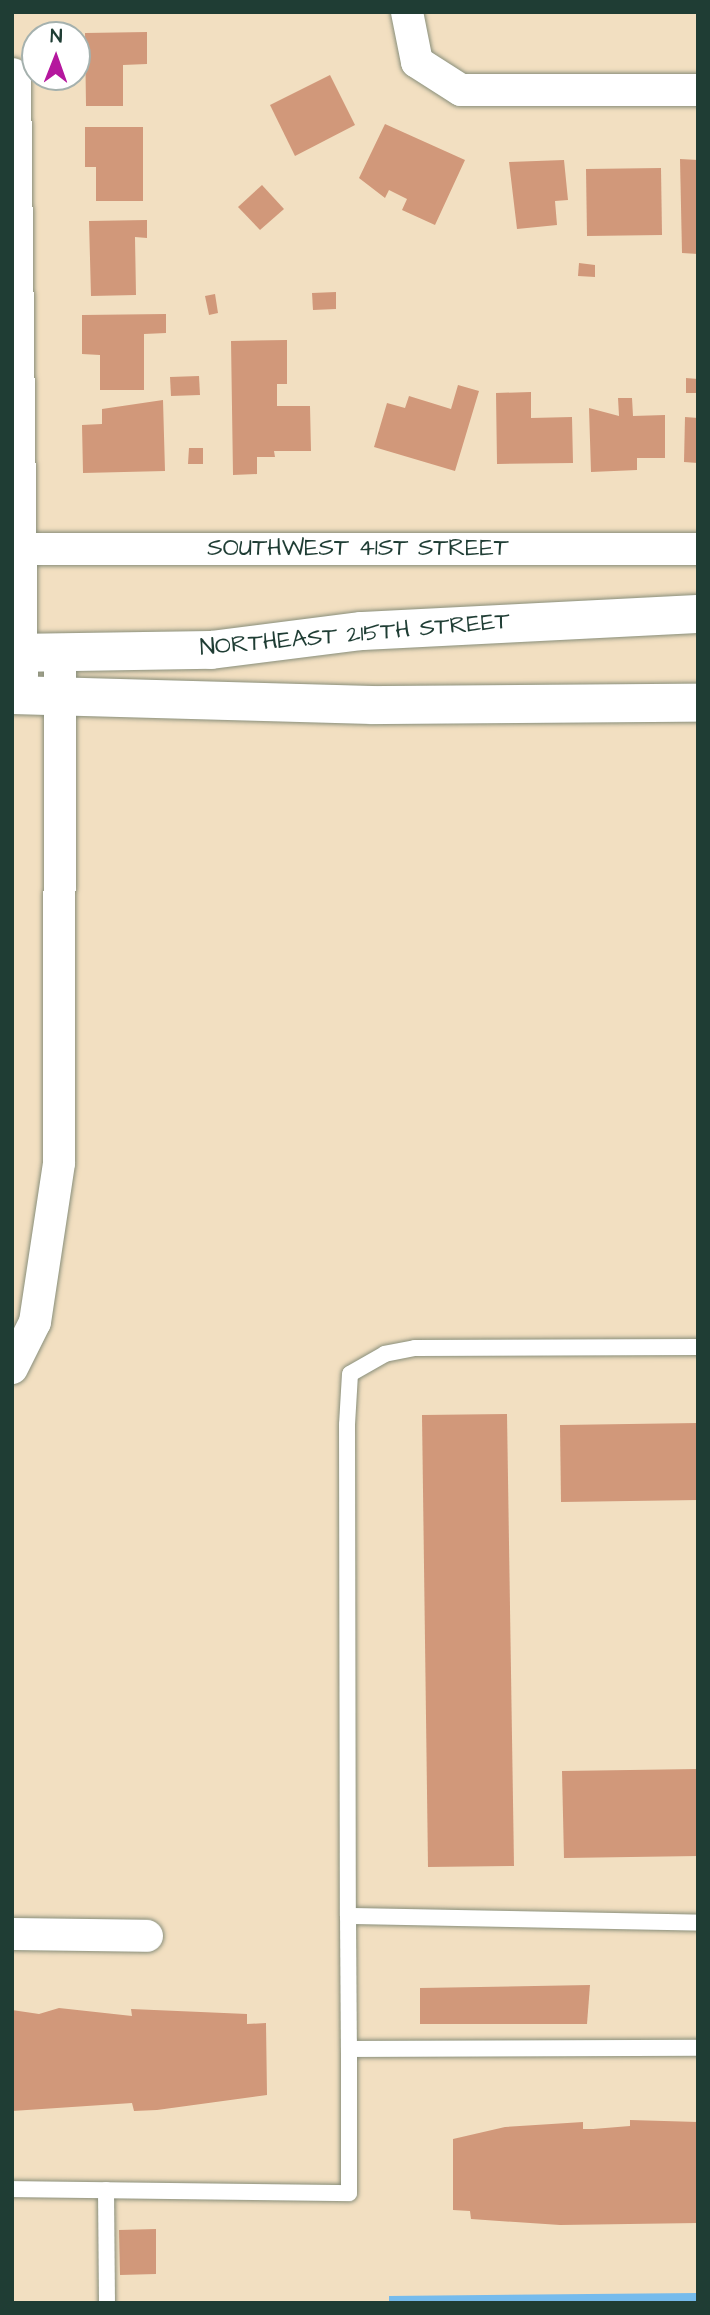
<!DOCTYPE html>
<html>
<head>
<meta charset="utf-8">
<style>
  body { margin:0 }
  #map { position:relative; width:710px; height:2315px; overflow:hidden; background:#f2dfc1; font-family:"Architects Daughter",sans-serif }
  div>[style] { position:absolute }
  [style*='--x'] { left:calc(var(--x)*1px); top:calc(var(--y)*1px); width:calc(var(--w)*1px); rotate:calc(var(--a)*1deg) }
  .water>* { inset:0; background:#76bbec }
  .building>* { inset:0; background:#d1987a }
  .roads { filter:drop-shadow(0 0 2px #888e7a) drop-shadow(0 0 2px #888e7a) }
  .lane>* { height:16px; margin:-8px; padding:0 8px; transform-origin:8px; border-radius:8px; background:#fff }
  .street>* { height:32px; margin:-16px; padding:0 16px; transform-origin:16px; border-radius:16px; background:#fff }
  .secondary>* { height:38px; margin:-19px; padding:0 19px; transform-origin:19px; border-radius:19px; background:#fff }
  span { translate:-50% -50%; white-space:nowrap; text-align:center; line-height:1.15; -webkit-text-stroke:5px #fff; paint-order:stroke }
  .street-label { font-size:24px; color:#1f3d34 }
  .frame { position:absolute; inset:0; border:14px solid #1f3d34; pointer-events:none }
  .north { position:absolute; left:21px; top:21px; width:70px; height:70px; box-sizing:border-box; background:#fff; border:2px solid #a5b1ae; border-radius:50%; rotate:1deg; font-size:19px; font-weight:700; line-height:28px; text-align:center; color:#1f3d34 }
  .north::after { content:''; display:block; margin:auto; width:24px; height:32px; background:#b5179e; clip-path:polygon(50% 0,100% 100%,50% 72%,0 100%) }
</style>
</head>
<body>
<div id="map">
  <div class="water">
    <div style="clip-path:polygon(698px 2293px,698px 2303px,389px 2303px,389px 2296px)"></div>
  </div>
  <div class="building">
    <div style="clip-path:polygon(147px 32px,147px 64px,123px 65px,123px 106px,86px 106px,85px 33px)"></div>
    <div style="clip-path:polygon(330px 75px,355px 125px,295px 156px,270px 105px)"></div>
    <div style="clip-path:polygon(385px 124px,465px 160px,435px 225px,402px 210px,407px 199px,389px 190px,385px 198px,359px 178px)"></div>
    <div style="clip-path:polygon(85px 127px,143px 127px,143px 201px,96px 201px,96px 167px,85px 167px)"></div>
    <div style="clip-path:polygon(680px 159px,698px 160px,698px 254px,682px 253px)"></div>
    <div style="clip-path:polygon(564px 160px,568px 200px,555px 201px,557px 225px,517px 229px,509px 162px)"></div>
    <div style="clip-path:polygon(661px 168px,662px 235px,587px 236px,586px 169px)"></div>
    <div style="clip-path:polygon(262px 185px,284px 209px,260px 230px,238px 207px)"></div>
    <div style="clip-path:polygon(147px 220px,147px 238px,135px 237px,136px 295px,91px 296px,89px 221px)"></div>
    <div style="clip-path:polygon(579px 263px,595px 265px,595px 277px,578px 276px)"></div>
    <div style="clip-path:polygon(336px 292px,336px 309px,313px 310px,312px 293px)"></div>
    <div style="clip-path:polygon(215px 294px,218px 313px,209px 315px,205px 296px)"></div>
    <div style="clip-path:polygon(166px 314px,166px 333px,144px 334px,144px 390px,100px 390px,100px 355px,82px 354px,82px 315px)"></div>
    <div style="clip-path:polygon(287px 340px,287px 384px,277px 384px,277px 406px,310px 406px,311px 451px,274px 451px,275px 457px,257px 457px,257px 474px,233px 475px,231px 341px)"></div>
    <div style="clip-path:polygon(199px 376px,200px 395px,171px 396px,170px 377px)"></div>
    <div style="clip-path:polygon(686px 378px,698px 379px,698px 393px,686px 393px)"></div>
    <div style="clip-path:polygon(458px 385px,479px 391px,455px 471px,374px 447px,387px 403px,405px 408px,409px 396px,451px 409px)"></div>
    <div style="clip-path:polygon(531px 392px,531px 418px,572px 417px,573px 463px,497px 464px,496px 393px)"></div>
    <div style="clip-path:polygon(618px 398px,632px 398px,633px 416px,665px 415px,665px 458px,637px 458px,637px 470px,591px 472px,589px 408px,619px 416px)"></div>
    <div style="clip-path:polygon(163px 400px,165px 471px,83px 473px,82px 425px,102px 424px,102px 409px)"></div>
    <div style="clip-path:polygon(685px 417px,698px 418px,698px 463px,684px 462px)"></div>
    <div style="clip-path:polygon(189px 448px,203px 448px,203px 464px,188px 464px)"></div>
    <div style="clip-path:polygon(507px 1414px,514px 1866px,428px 1867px,422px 1415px)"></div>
    <div style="clip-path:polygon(698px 1423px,698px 1500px,561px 1502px,560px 1425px)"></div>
    <div style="clip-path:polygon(698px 1769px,698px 1856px,564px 1858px,562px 1771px)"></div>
    <div style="clip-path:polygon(590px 1985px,587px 2024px,420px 2024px,420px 1988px)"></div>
    <div style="clip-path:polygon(59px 2008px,132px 2016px,131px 2009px,247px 2014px,247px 2024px,266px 2023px,267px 2095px,157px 2110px,134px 2111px,132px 2103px,12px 2111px,12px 2010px,39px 2014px)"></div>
    <div style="clip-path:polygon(630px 2120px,698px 2122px,698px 2223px,560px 2225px,471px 2219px,470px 2211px,453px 2210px,453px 2139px,505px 2127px,583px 2122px,583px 2129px,593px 2129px,630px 2126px)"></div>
    <div style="clip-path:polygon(156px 2229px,156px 2274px,120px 2275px,119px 2230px)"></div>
  </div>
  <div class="roads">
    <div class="lane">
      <div style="--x:698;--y:1347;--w:283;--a:179.8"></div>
      <div style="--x:415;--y:1348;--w:31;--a:169"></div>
      <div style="--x:385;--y:1354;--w:40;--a:150.3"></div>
      <div style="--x:350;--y:1374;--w:51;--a:93.4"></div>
      <div style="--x:347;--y:1425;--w:491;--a:89.9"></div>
      <div style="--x:348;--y:1916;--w:350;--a:1.1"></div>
      <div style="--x:348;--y:1916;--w:133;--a:89.6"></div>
      <div style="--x:349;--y:2049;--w:349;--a:-0.2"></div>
      <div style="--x:12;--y:2189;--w:337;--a:0.7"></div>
      <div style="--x:349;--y:2193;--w:144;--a:-90"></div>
      <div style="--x:106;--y:2190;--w:113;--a:89.5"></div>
    </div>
    <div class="street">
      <div style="--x:407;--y:12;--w:51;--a:78.7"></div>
      <div style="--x:417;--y:62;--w:52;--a:32.5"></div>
      <div style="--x:461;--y:90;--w:237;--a:0"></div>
      <div style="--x:19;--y:549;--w:679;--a:0"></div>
      <div style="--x:12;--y:1368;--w:51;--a:-63.4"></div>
      <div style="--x:35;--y:1322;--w:161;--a:-81.4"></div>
      <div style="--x:59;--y:1163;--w:509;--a:-89.89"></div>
      <div style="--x:12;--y:1934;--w:135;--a:0.8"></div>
    </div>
    <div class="secondary">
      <div style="--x:12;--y:77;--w:599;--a:89.33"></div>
      <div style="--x:12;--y:653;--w:199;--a:-0.9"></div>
      <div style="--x:211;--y:650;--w:152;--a:-7.2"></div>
      <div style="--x:362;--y:631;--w:336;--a:-2.9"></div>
      <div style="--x:12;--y:695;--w:360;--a:1.6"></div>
      <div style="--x:372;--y:705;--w:326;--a:-0.4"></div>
    </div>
  </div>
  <div class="street-label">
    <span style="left:358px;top:549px">SOUTHWEST 41ST STREET</span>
    <span style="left:355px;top:635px;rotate:-5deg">NORTHEAST 215TH STREET</span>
  </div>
  <div class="frame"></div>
  <div class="north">N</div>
</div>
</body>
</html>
